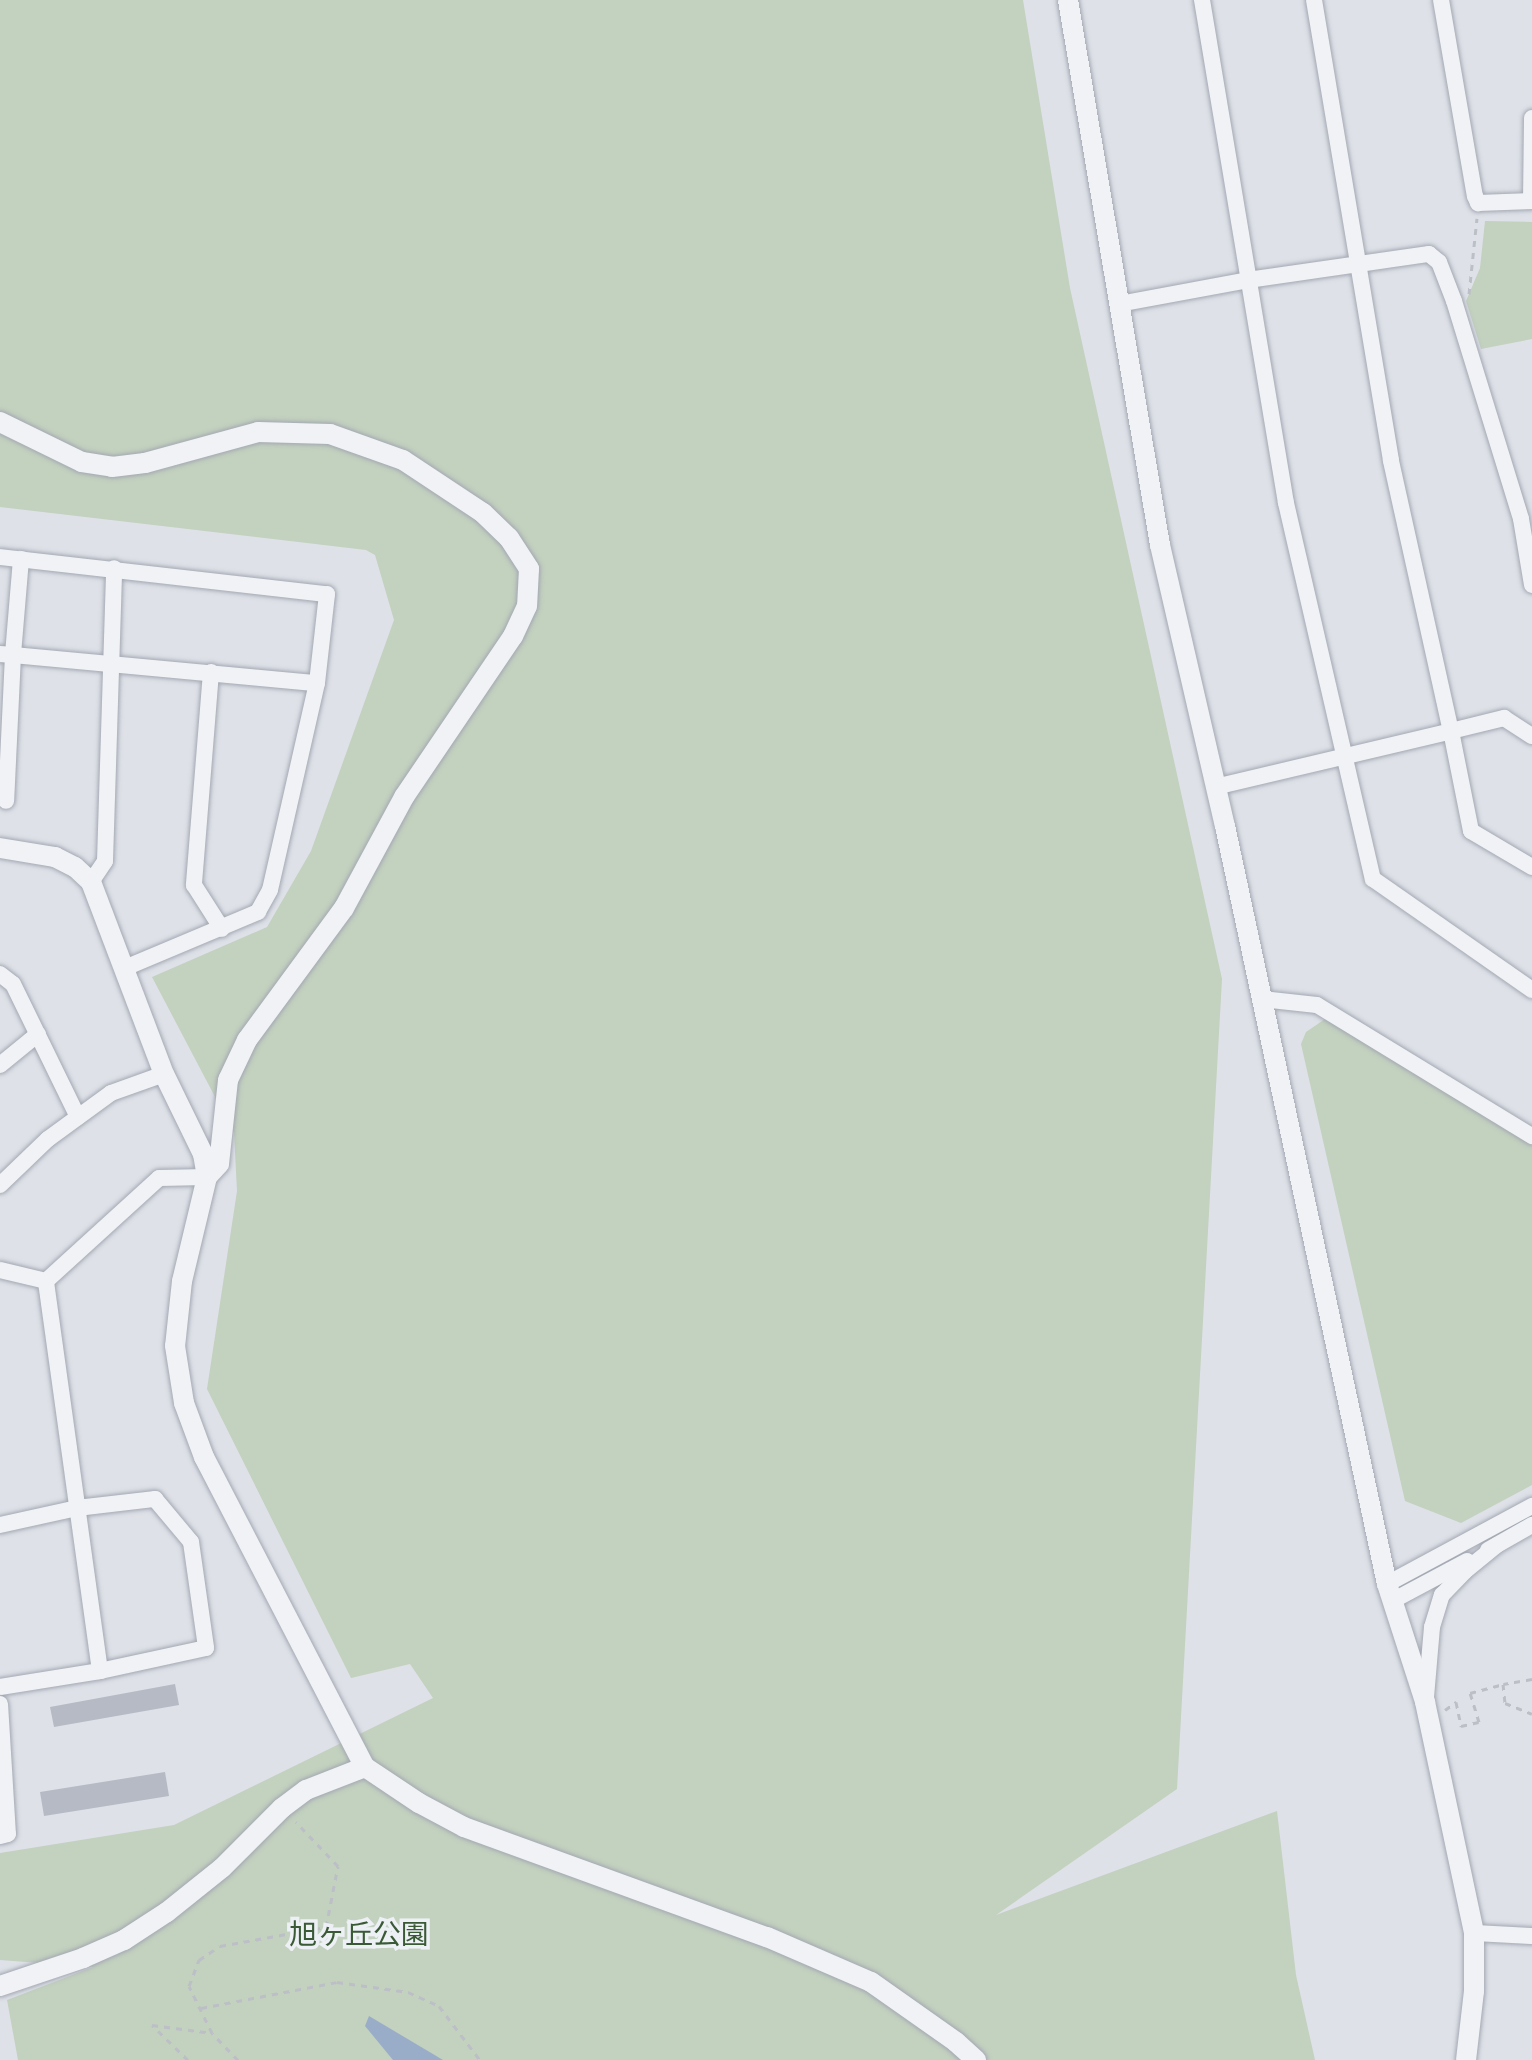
<!DOCTYPE html>
<html>
<head>
<meta charset="utf-8">
<style>
  body { margin:0 }
  #map { position:relative; width:1532px; height:2060px; overflow:hidden; background:#dee1e8; font-family:Arial,"Noto Sans JP",sans-serif }
  div>[style] { position:absolute }
  [style*='--x'] { left:calc(var(--x)*1px); top:calc(var(--y)*1px); width:calc(var(--w)*1px); rotate:calc(var(--a)*1deg) }
  .green>* { inset:0; background:#c3d1bf }
  .water>* { inset:0; background:#99adc8 }
  .building>* { inset:0; background:#b5bac4 }
  .path>* { height:3px; margin-top:-1.5px; transform-origin:0; background:repeating-linear-gradient(90deg,#bcbfc6 0 6px,transparent 0 12px) }
  .roads { filter:drop-shadow(0 0 2px #a3a8b2) drop-shadow(0 0 2px #a3a8b2) }
  .minor>* { height:16px; margin:-8px; padding:0 8px; transform-origin:8px; border-radius:8px; background:#f1f2f6 }
  .tertiary>* { height:20px; margin:-10px; padding:0 10px; transform-origin:10px; border-radius:10px; background:#f1f2f6 }
  span { translate:-50% -50%; white-space:nowrap; text-align:center; line-height:1.15; -webkit-text-stroke:7px #edf0f5; paint-order:stroke }
  .park-label { font-size:28px; color:#3a5a35 }
</style>
</head>
<body>
<div id="map">
  <div class="green">
    <div style="clip-path:polygon(0 0,1023px 0,1070px 288px,1222px 979px,1177px 1789px,996px 1915px,1277px 1811px,1296px 1975px,1315px 2060px,18px 2060px,7px 2000px,93px 1967px,0 1960px,0 1853px,174px 1825px,433px 1698px,410px 1664px,351px 1678px,207px 1389px,237px 1191px,234px 1133px,152px 977px,267px 927px,311px 851px,394px 620px,375px 555px,366px 550px,0 507px)"></div>
    <div style="clip-path:polygon(1485px 221px,1532px 222px,1532px 339px,1481px 349px,1466px 301px,1480px 268px)"></div>
    <div style="clip-path:polygon(1325px 1019px,1532px 1144px,1532px 1485px,1461px 1523px,1405px 1501px,1301px 1044px,1306px 1032px)"></div>
  </div>
  <div class="water">
    <div style="clip-path:polygon(369px 2016px,443px 2060px,393px 2060px,365px 2026px)"></div>
  </div>
  <div class="building">
    <div style="clip-path:polygon(175px 1684px,179px 1705px,54px 1727px,50px 1707px)"></div>
    <div style="clip-path:polygon(165px 1772px,169px 1796px,44px 1816px,40px 1792px)"></div>
  </div>
  <div class="path">
    <div style="--x:1469;--y:294;--w:76;--a:-84"></div>
    <div style="--x:1532;--y:1679;--w:29;--a:170"></div>
    <div style="--x:1503;--y:1684;--w:19;--a:84"></div>
    <div style="--x:1505;--y:1703;--w:29;--a:22"></div>
    <div style="--x:1445;--y:1710;--w:14;--a:-36"></div>
    <div style="--x:1456;--y:1702;--w:25;--a:78"></div>
    <div style="--x:1461;--y:1726;--w:18;--a:-13"></div>
    <div style="--x:1479;--y:1722;--w:30;--a:-107"></div>
    <div style="--x:1470;--y:1693;--w:34;--a:-15"></div>
    <div style="--x:201;--y:2008;--w:138;--a:-10.8"></div>
    <div style="--x:337;--y:1982;--w:72;--a:8"></div>
    <div style="--x:408;--y:1992;--w:34;--a:24"></div>
    <div style="--x:439;--y:2006;--w:68;--a:52.8"></div>
    <div style="--x:188;--y:2060;--w:50;--a:-135.8"></div>
    <div style="--x:152;--y:2025;--w:61;--a:7.6"></div>
    <div style="--x:238;--y:2060;--w:37;--a:-134"></div>
    <div style="--x:212;--y:2033;--w:52;--a:-116.1"></div>
    <div style="--x:189;--y:1986;--w:28;--a:-69"></div>
    <div style="--x:199;--y:1960;--w:25;--a:-34"></div>
    <div style="--x:220;--y:1946;--w:108;--a:-10.2"></div>
    <div style="--x:326;--y:1927;--w:62;--a:-78.9"></div>
    <div style="--x:338;--y:1866;--w:61;--a:-133.7"></div>
  </div>
  <div class="roads">
    <div class="minor">
      <div style="--x:1202;--y:0;--w:510;--a:80.52"></div>
      <div style="--x:1286;--y:503;--w:386;--a:77"></div>
      <div style="--x:1373;--y:879;--w:194;--a:34.9"></div>
      <div style="--x:1314;--y:0;--w:467;--a:80.5"></div>
      <div style="--x:1391;--y:461;--w:277;--a:77.5"></div>
      <div style="--x:1451;--y:731;--w:55;--a:-13.8"></div>
      <div style="--x:1504;--y:718;--w:33;--a:33"></div>
      <div style="--x:1441;--y:0;--w:199;--a:80.2"></div>
      <div style="--x:1475;--y:196;--w:8;--a:67"></div>
      <div style="--x:1478;--y:203;--w:54;--a:-2.1"></div>
      <div style="--x:1531;--y:201;--w:83;--a:-89.3"></div>
      <div style="--x:1119;--y:304;--w:131;--a:-10.5"></div>
      <div style="--x:1248;--y:280;--w:183;--a:-8.2"></div>
      <div style="--x:1429;--y:254;--w:13;--a:39"></div>
      <div style="--x:1439;--y:262;--w:42;--a:69"></div>
      <div style="--x:1454;--y:301;--w:228;--a:72.9"></div>
      <div style="--x:1521;--y:519;--w:67;--a:80.5"></div>
      <div style="--x:0;--y:557;--w:329;--a:6.5"></div>
      <div style="--x:327;--y:594;--w:90;--a:96.4"></div>
      <div style="--x:317;--y:683;--w:212;--a:102.8"></div>
      <div style="--x:270;--y:890;--w:25;--a:119"></div>
      <div style="--x:258;--y:912;--w:144;--a:157.2"></div>
      <div style="--x:21;--y:559;--w:96;--a:94.8"></div>
      <div style="--x:13;--y:655;--w:305;--a:5.3"></div>
      <div style="--x:0;--y:654;--w:13;--a:4"></div>
      <div style="--x:13;--y:655;--w:146;--a:92.7"></div>
      <div style="--x:211;--y:672;--w:214;--a:94.6"></div>
      <div style="--x:194;--y:885;--w:52;--a:57.5"></div>
      <div style="--x:1215;--y:787;--w:243;--a:-13.3"></div>
      <div style="--x:1451;--y:731;--w:102;--a:78.7"></div>
      <div style="--x:1471;--y:831;--w:71;--a:30.5"></div>
      <div style="--x:91;--y:882;--w:25;--a:-56"></div>
      <div style="--x:105;--y:861;--w:293;--a:-88.2"></div>
      <div style="--x:0;--y:974;--w:16;--a:38"></div>
      <div style="--x:13;--y:984;--w:148;--a:64"></div>
      <div style="--x:1262;--y:999;--w:55;--a:6.2"></div>
      <div style="--x:1317;--y:1005;--w:252;--a:31.4"></div>
      <div style="--x:0;--y:1065;--w:49;--a:-39.2"></div>
      <div style="--x:0;--y:1185;--w:66;--a:-43.8"></div>
      <div style="--x:48;--y:1139;--w:78;--a:-36.1"></div>
      <div style="--x:111;--y:1093;--w:56;--a:-19.7"></div>
      <div style="--x:0;--y:1270;--w:47;--a:13.4"></div>
      <div style="--x:0;--y:1525;--w:79;--a:-12.4"></div>
      <div style="--x:77;--y:1508;--w:79;--a:-6.6"></div>
      <div style="--x:155;--y:1499;--w:56;--a:50.1"></div>
      <div style="--x:191;--y:1542;--w:107;--a:81.9"></div>
      <div style="--x:206;--y:1648;--w:108;--a:167.8"></div>
      <div style="--x:100;--y:1671;--w:101;--a:170.9"></div>
      <div style="--x:1488;--y:1550;--w:51;--a:-29.6"></div>
      <div style="--x:1387;--y:1584;--w:165;--a:-28.3"></div>
      <div style="--x:1392;--y:1601;--w:85;--a:-28.1"></div>
      <div style="--x:100;--y:1671;--w:394;--a:-97.9"></div>
      <div style="--x:46;--y:1281;--w:153;--a:-42.3"></div>
      <div style="--x:159;--y:1178;--w:48;--a:-1.2"></div>
      <div style="--x:1426;--y:1697;--w:70;--a:-85.1"></div>
      <div style="--x:1432;--y:1627;--w:34;--a:-73"></div>
      <div style="--x:1442;--y:1595;--w:33;--a:-46"></div>
      <div style="--x:1465;--y:1571;--w:41;--a:-39.1"></div>
      <div style="--x:0;--y:1704;--w:130;--a:86.5"></div>
      <div style="--x:8;--y:1834;--w:8;--a:166"></div>
      <div style="--x:1474;--y:1933;--w:58;--a:3"></div>
    </div>
    <div class="tertiary">
      <div style="--x:1068;--y:0;--w:553;--a:80.42"></div>
      <div style="--x:1160;--y:545;--w:288;--a:77"></div>
      <div style="--x:1225;--y:826;--w:775;--a:77.94"></div>
      <div style="--x:1387;--y:1584;--w:124;--a:72.1"></div>
      <div style="--x:1425;--y:1702;--w:236;--a:78"></div>
      <div style="--x:1474;--y:1933;--w:58;--a:90"></div>
      <div style="--x:1474;--y:1991;--w:69;--a:96.6"></div>
      <div style="--x:0;--y:422;--w:91;--a:26"></div>
      <div style="--x:82;--y:462;--w:30;--a:9"></div>
      <div style="--x:112;--y:467;--w:33;--a:-7"></div>
      <div style="--x:145;--y:463;--w:117;--a:-15.3"></div>
      <div style="--x:258;--y:432;--w:72;--a:1.6"></div>
      <div style="--x:330;--y:434;--w:77;--a:19.6"></div>
      <div style="--x:403;--y:460;--w:96;--a:33.5"></div>
      <div style="--x:483;--y:513;--w:36;--a:44"></div>
      <div style="--x:509;--y:538;--w:37;--a:57"></div>
      <div style="--x:529;--y:569;--w:37;--a:93"></div>
      <div style="--x:527;--y:606;--w:33;--a:115"></div>
      <div style="--x:513;--y:636;--w:194;--a:124.1"></div>
      <div style="--x:404;--y:797;--w:126;--a:118.4"></div>
      <div style="--x:344;--y:908;--w:164;--a:126.3"></div>
      <div style="--x:247;--y:1040;--w:44;--a:115.4"></div>
      <div style="--x:228;--y:1080;--w:84;--a:96.1"></div>
      <div style="--x:219;--y:1164;--w:18;--a:133"></div>
      <div style="--x:0;--y:848;--w:56;--a:9.3"></div>
      <div style="--x:55;--y:857;--w:22;--a:27"></div>
      <div style="--x:75;--y:867;--w:22;--a:43"></div>
      <div style="--x:91;--y:882;--w:205;--a:69.2"></div>
      <div style="--x:164;--y:1074;--w:89;--a:64"></div>
      <div style="--x:203;--y:1154;--w:23;--a:80"></div>
      <div style="--x:207;--y:1177;--w:107;--a:103.5"></div>
      <div style="--x:182;--y:1281;--w:65;--a:96.1"></div>
      <div style="--x:175;--y:1346;--w:58;--a:81"></div>
      <div style="--x:184;--y:1403;--w:58;--a:69.7"></div>
      <div style="--x:204;--y:1457;--w:349;--a:62.6"></div>
      <div style="--x:365;--y:1767;--w:65;--a:33.7"></div>
      <div style="--x:419;--y:1803;--w:51;--a:28.1"></div>
      <div style="--x:464;--y:1827;--w:322;--a:20"></div>
      <div style="--x:767;--y:1937;--w:113;--a:23.4"></div>
      <div style="--x:871;--y:1982;--w:104;--a:35.2"></div>
      <div style="--x:956;--y:2042;--w:27;--a:42"></div>
      <div style="--x:0;--y:1986;--w:88;--a:-18.6"></div>
      <div style="--x:83;--y:1958;--w:45;--a:-23.7"></div>
      <div style="--x:124;--y:1940;--w:51;--a:-33.1"></div>
      <div style="--x:167;--y:1912;--w:70;--a:-38.7"></div>
      <div style="--x:222;--y:1868;--w:85;--a:-45"></div>
      <div style="--x:282;--y:1808;--w:30;--a:-37"></div>
      <div style="--x:306;--y:1790;--w:63;--a:-21.3"></div>
    </div>
  </div>
  <div class="park-label">
    <span style="left:359px;top:1935px">旭ヶ丘公園</span>
  </div>
</div>
</body>
</html>
